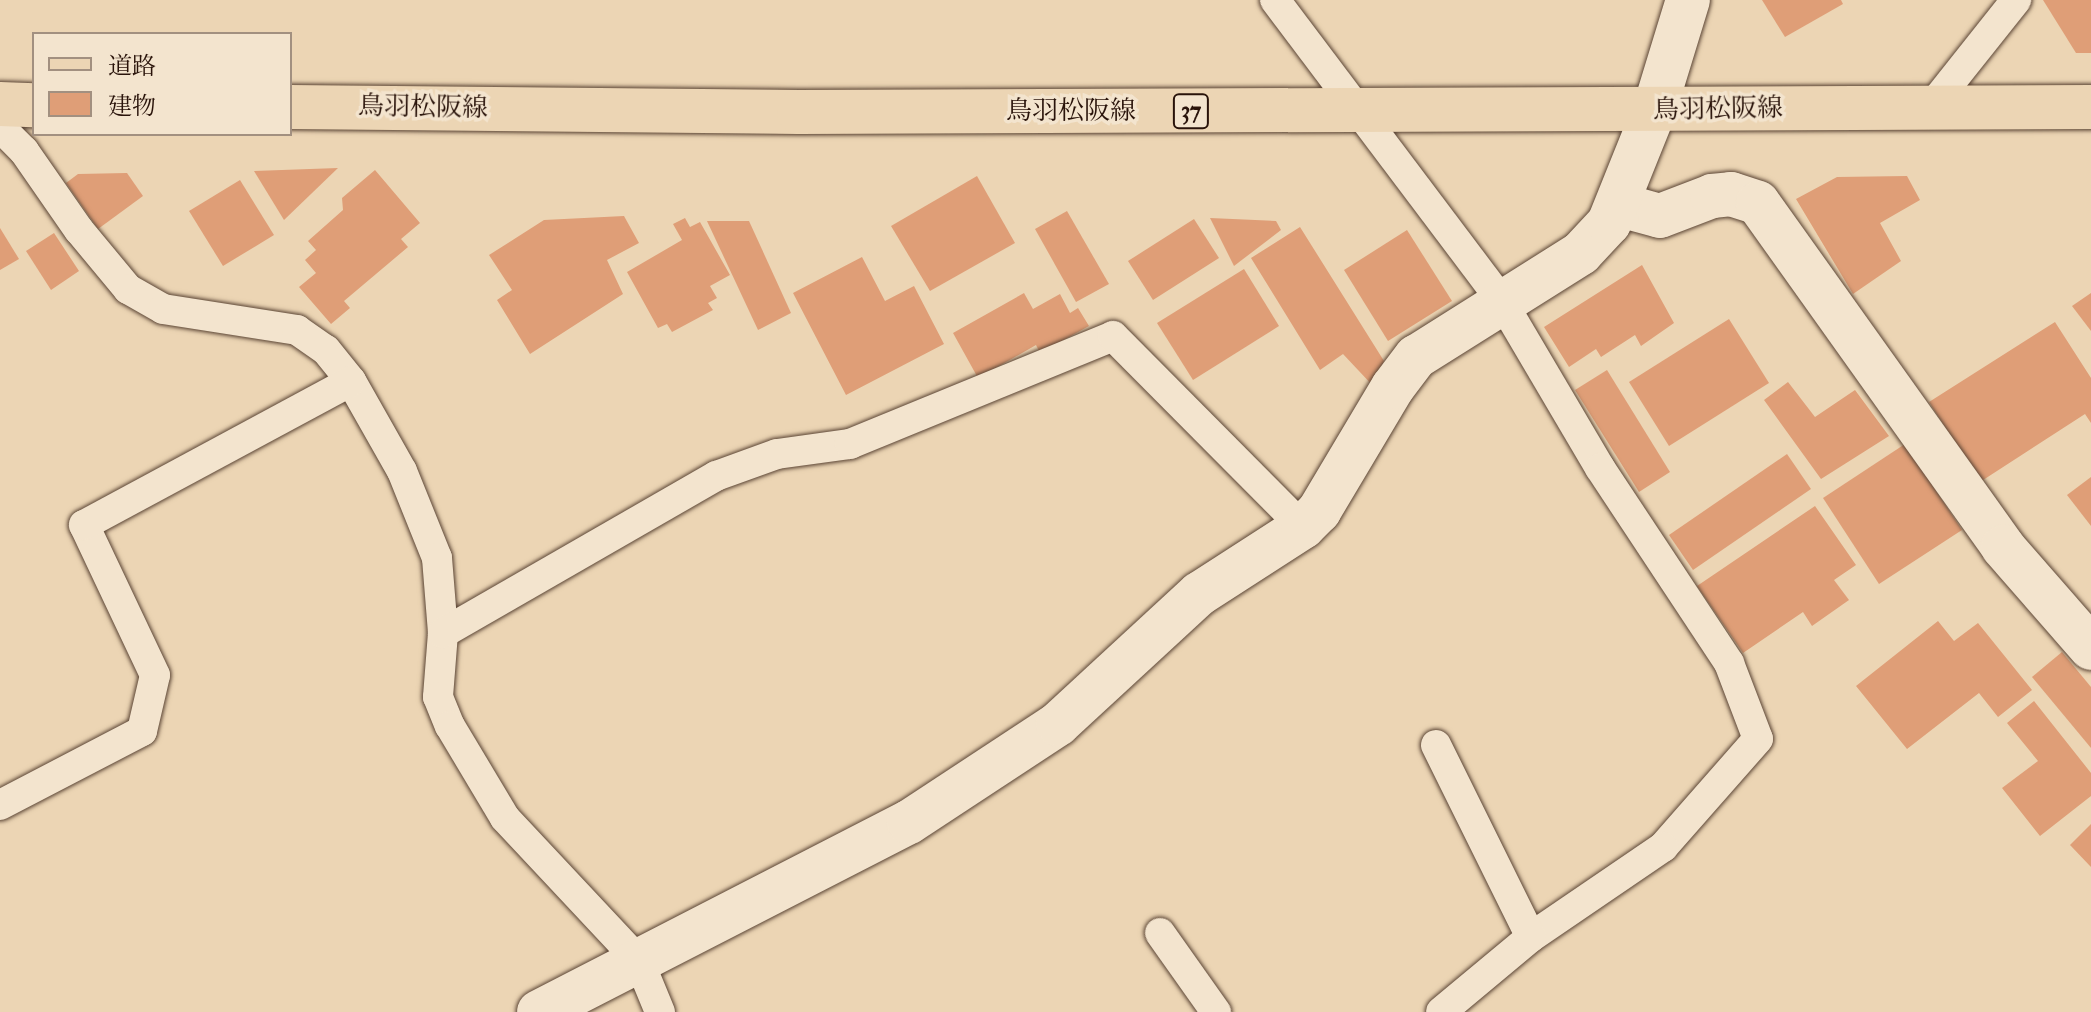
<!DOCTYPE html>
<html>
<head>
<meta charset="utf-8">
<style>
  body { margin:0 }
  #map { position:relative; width:2091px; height:1012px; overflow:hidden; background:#ecd5b4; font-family:"IM FELL Double Pica","Noto Serif JP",serif }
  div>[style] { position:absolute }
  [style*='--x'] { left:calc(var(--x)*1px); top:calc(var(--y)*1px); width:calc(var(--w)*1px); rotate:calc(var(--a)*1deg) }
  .building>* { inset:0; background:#df9e77 }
  .roads { filter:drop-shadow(0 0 2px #5a4434) drop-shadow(0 0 2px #5a4434) }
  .service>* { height:30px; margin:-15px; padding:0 15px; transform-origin:15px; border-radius:15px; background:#f3e4ce }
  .minor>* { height:44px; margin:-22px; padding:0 22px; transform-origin:22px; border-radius:22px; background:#f3e4ce }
  .primary>* { height:44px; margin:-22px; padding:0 22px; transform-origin:22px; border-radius:22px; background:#ecd5b4 }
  span { translate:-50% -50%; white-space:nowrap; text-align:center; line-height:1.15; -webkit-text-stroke:7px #f3e4ce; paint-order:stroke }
  .shield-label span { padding:2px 6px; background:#f3e4ce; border:2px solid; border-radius:6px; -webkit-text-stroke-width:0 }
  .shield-label { font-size:24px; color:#29130a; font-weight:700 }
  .street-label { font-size:26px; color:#29130a }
  .legend { position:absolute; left:32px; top:32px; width:260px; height:104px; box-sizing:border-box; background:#f3e4ce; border:2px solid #a29080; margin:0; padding:10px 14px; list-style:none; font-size:24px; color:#29130a }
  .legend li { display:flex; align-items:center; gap:16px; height:40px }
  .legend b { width:40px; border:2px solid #a29080 }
</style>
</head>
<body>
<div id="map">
  <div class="building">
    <div style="clip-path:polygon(1762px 0,1841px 0,1843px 4px,1785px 37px)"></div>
    <div style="clip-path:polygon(2043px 0,2091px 0,2091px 53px,2076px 53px)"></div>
    <div style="clip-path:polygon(338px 168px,284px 220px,254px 171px)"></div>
    <div style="clip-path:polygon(375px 170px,420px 223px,401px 239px,408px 247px,344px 301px,350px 308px,331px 324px,299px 287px,316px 273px,305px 260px,316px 250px,308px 241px,343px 210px,342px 198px)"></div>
    <div style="clip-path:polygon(127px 173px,143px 196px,98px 229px,66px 183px,78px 174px)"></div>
    <div style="clip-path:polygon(977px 176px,1015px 243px,930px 291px,891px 226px)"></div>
    <div style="clip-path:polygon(1907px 176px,1920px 200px,1880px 223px,1901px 261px,1853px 294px,1796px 199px,1837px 177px)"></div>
    <div style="clip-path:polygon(240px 180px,274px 235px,223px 266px,189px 211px)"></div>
    <div style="clip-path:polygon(1067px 211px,1109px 284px,1076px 302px,1035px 229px)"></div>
    <div style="clip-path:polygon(624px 216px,639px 243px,607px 260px,623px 294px,530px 354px,497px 300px,512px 290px,489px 255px,544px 220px)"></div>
    <div style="clip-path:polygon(685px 218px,690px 227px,700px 222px,730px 275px,710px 286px,717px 298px,708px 303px,713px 310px,672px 332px,667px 324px,658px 328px,627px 272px,682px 240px,673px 224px)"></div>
    <div style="clip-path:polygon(1210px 218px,1276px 221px,1281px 230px,1234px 266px)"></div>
    <div style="clip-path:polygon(1194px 219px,1219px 258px,1153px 300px,1128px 261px)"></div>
    <div style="clip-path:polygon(707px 221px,749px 221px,791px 313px,758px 330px)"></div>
    <div style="clip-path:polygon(1300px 227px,1384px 361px,1374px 387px,1343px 354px,1320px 370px,1251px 258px)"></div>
    <div style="clip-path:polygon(0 228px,19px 259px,0 270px)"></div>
    <div style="clip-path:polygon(1407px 230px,1452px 301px,1388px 341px,1344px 270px)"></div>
    <div style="clip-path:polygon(54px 233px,79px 271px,51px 290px,26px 251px)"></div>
    <div style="clip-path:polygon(862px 257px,885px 301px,914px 286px,944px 344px,846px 395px,793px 293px)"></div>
    <div style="clip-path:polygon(1642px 265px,1674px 323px,1641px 346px,1635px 335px,1601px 357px,1596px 349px,1569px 367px,1544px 327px)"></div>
    <div style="clip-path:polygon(1244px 269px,1279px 326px,1193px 380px,1157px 323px)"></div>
    <div style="clip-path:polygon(1024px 293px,1033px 309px,1060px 294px,1070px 313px,1078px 308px,1089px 326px,1040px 353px,1036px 345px,978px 378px,953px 333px)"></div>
    <div style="clip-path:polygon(2091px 293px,2091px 331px,2072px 306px)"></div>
    <div style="clip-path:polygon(1729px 319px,1769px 383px,1669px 446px,1629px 382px)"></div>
    <div style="clip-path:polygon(2055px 322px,2091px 378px,2091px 423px,2085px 414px,1980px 482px,1929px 402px)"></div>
    <div style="clip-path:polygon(1607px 370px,1670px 472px,1639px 492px,1575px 390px)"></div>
    <div style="clip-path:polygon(1788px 382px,1815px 417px,1855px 390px,1889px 436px,1821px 479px,1764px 400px)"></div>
    <div style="clip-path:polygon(1905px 444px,1962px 530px,1879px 584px,1823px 498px)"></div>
    <div style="clip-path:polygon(1787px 454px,1811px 489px,1693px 570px,1669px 535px)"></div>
    <div style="clip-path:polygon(2091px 477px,2091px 526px,2067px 495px)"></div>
    <div style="clip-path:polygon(1815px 506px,1856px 565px,1834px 580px,1849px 600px,1812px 626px,1803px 612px,1743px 653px,1697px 586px)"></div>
    <div style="clip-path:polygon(1938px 621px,1954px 641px,1978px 623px,2032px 690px,1998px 717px,1979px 693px,1907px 749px,1856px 686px)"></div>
    <div style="clip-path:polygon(2062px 652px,2091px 687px,2091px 748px,2032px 677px)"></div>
    <div style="clip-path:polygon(2034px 701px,2091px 773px,2091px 796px,2040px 836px,2002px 788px,2038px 761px,2007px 723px)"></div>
    <div style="clip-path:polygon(2091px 824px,2091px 867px,2070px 845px)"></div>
  </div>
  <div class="roads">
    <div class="service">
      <div style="--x:1275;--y:0;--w:376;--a:53"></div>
      <div style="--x:1501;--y:300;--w:195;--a:59.5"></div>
      <div style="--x:1600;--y:468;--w:234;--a:56.5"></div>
      <div style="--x:1729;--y:663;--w:81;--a:69.1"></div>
      <div style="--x:1758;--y:739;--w:144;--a:131.3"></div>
      <div style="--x:1663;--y:847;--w:160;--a:145.7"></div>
      <div style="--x:1531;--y:937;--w:117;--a:140.2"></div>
      <div style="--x:1931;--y:107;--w:137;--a:-51.5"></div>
      <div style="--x:0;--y:127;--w:34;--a:45"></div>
      <div style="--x:24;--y:151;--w:96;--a:55.2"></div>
      <div style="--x:79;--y:230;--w:77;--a:50.3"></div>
      <div style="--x:128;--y:289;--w:40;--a:29.7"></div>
      <div style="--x:163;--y:309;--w:136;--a:8.9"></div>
      <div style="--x:297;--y:330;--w:35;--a:35"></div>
      <div style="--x:326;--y:350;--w:40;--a:51"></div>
      <div style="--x:351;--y:381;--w:103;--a:60.5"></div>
      <div style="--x:402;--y:471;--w:94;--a:68.1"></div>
      <div style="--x:437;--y:558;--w:75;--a:85.4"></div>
      <div style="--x:443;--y:633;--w:64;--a:94.5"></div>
      <div style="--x:438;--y:697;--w:31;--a:68"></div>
      <div style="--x:450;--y:726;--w:107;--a:59.1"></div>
      <div style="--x:505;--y:818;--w:196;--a:46.9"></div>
      <div style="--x:639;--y:961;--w:55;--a:67.6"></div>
      <div style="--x:443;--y:633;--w:315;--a:-29.9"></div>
      <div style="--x:716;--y:476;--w:65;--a:-19.8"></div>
      <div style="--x:777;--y:454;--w:74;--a:-7.8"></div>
      <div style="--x:850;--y:444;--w:284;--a:-22.3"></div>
      <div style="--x:1113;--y:336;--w:269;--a:45.2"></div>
      <div style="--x:1436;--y:745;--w:214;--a:63.7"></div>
      <div style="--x:0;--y:805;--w:160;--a:-27.5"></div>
      <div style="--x:142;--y:731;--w:57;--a:-76.9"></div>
      <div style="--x:155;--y:675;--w:166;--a:-115.3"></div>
      <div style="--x:84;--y:525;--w:303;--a:-28.3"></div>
      <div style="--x:1160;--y:933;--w:97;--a:54.7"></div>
    </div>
    <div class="minor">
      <div style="--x:1620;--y:205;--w:41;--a:15.4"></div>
      <div style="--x:1660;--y:216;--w:56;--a:-21"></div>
      <div style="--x:1712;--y:196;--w:19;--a:-6"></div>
      <div style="--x:1731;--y:194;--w:28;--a:18"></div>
      <div style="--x:1758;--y:203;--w:422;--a:54.5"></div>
      <div style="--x:2003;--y:547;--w:134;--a:48.9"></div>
      <div style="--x:539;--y:1012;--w:416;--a:-27.2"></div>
      <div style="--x:909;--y:822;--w:178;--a:-33.3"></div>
      <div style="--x:1058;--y:724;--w:192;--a:-42.7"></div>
      <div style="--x:1199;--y:594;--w:124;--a:-32.8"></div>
      <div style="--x:1303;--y:527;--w:23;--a:-45"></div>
      <div style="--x:1319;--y:511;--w:144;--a:-59.2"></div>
      <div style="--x:1393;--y:387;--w:38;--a:-53"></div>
      <div style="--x:1416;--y:357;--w:195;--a:-32.2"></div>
      <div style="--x:1581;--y:253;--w:41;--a:-47"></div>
      <div style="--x:1609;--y:223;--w:121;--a:-68.1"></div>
      <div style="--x:1654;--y:111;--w:116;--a:-73"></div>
    </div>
    <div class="primary">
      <div style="--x:0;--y:104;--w:34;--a:2"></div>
      <div style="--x:290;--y:107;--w:509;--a:0.56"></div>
      <div style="--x:799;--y:112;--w:1292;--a:-0.22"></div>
    </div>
  </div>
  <div class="shield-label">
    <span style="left:1191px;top:111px">37</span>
  </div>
  <div class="street-label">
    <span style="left:423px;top:108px;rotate:1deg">鳥羽松阪線</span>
    <span style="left:1718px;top:110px;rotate:-1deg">鳥羽松阪線</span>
    <span style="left:1071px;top:112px">鳥羽松阪線</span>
  </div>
  <ul class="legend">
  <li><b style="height:10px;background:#ecd5b4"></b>道路</li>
  <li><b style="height:22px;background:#df9e77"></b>建物</li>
  </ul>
</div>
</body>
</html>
